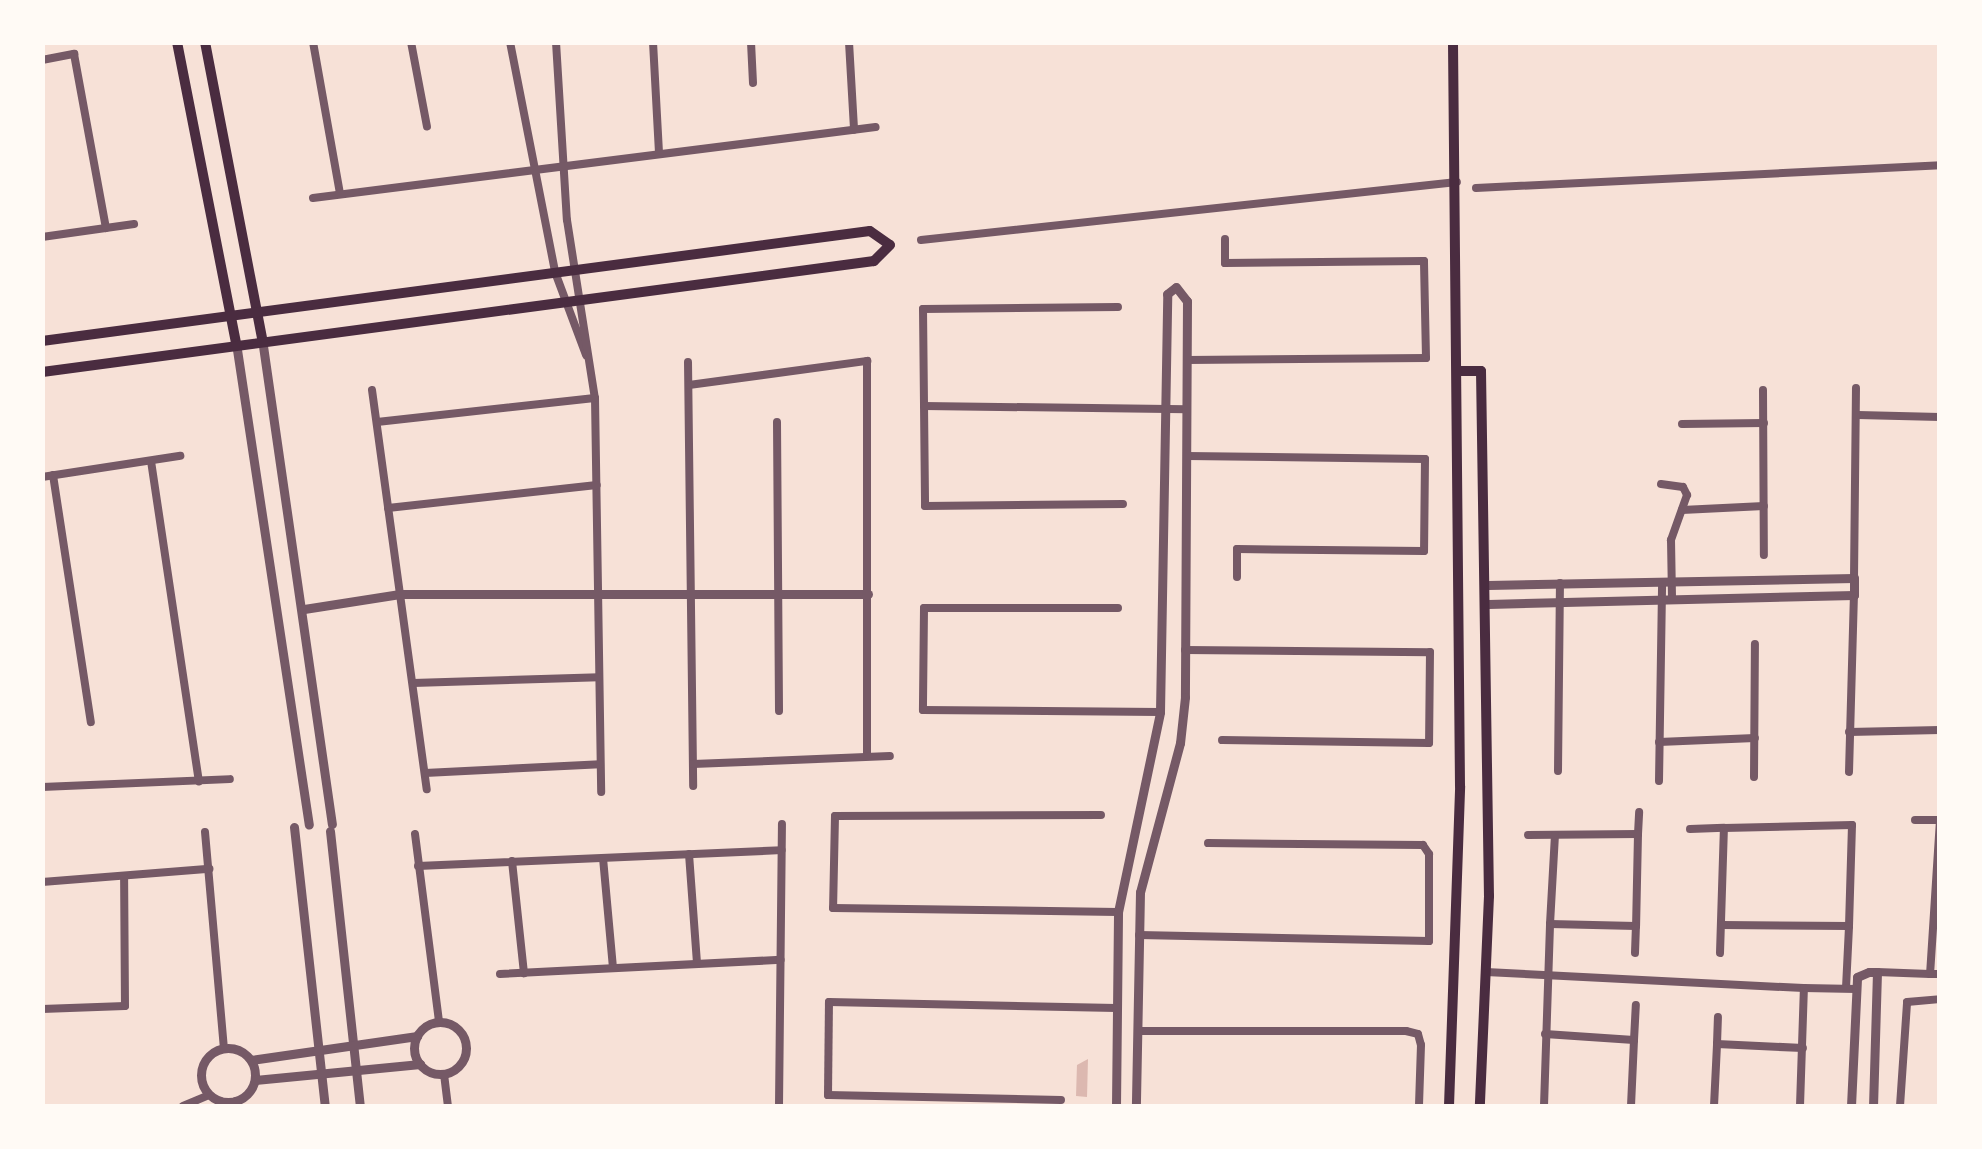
<!DOCTYPE html>
<html>
<head>
<meta charset="utf-8">
<style>
  body { margin:0 }
  #map { position:relative; width:1982px; height:1149px; overflow:hidden; background:#f7e1d7; font-family:Inter,sans-serif }
  div>[style] { position:absolute }
  [style*='--x'] { left:calc(var(--x)*1px); top:calc(var(--y)*1px); width:calc(var(--w)*1px); rotate:calc(var(--a)*1deg) }
  .water>* { inset:0; background:#dcb8b0 }
  .minor>* { height:8px; margin:-4px; padding:0 4px; transform-origin:4px; border-radius:4px; background:#755966 }
  .tertiary>* { height:9px; margin:-4.5px; padding:0 4.5px; transform-origin:4.5px; border-radius:4.5px; background:#755966 }
  .tertiary>.ring { margin:-4.5px; padding:0; box-sizing:content-box; background:none; border:9px solid #755966; border-radius:50% }
  .secondary>* { height:10px; margin:-5px; padding:0 5px; transform-origin:5px; border-radius:5px; background:#4a2c40 }
  span { translate:-50% -50%; white-space:nowrap; text-align:center; line-height:1.15; -webkit-text-stroke:8px #fffaf5; paint-order:stroke }
  .frame { position:absolute; inset:0; border:45px solid #fffaf5; pointer-events:none }
</style>
</head>
<body>
<div id="map">
  <div class="water">
    <div style="clip-path:polygon(1088px 1059px,1087px 1097px,1076px 1096px,1077px 1065px)"></div>
  </div>
  <div class="minor">
    <div style="--x:313;--y:42;--w:154;--a:79.9"></div>
    <div style="--x:411;--y:42;--w:86;--a:79.3"></div>
    <div style="--x:510;--y:42;--w:234;--a:78.9"></div>
    <div style="--x:555;--y:272;--w:89;--a:69.5"></div>
    <div style="--x:556;--y:42;--w:178;--a:86.5"></div>
    <div style="--x:567;--y:220;--w:180;--a:81.1"></div>
    <div style="--x:595;--y:398;--w:394;--a:89.1"></div>
    <div style="--x:653;--y:42;--w:112;--a:86.9"></div>
    <div style="--x:751;--y:42;--w:41;--a:87.2"></div>
    <div style="--x:849;--y:42;--w:88;--a:86.7"></div>
    <div style="--x:42;--y:60;--w:33;--a:-11"></div>
    <div style="--x:74;--y:54;--w:177;--a:79.6"></div>
    <div style="--x:1476;--y:188;--w:465;--a:-2.8"></div>
    <div style="--x:313;--y:198;--w:567;--a:-7.19"></div>
    <div style="--x:42;--y:237;--w:93;--a:-8"></div>
    <div style="--x:921;--y:240;--w:539;--a:-6.18"></div>
    <div style="--x:1118;--y:307;--w:195;--a:179.4"></div>
    <div style="--x:923;--y:309;--w:197;--a:89.4"></div>
    <div style="--x:925;--y:506;--w:198;--a:-0.6"></div>
    <div style="--x:1187;--y:360;--w:239;--a:-0.5"></div>
    <div style="--x:1426;--y:358;--w:97;--a:-91.2"></div>
    <div style="--x:1424;--y:261;--w:199;--a:179.4"></div>
    <div style="--x:1225;--y:263;--w:24;--a:-90"></div>
    <div style="--x:688;--y:362;--w:424;--a:89.3"></div>
    <div style="--x:689;--y:385;--w:180;--a:-7.7"></div>
    <div style="--x:867;--y:361;--w:395;--a:90"></div>
    <div style="--x:372;--y:390;--w:403;--a:82.2"></div>
    <div style="--x:1763;--y:390;--w:165;--a:89.7"></div>
    <div style="--x:924;--y:406;--w:263;--a:0.7"></div>
    <div style="--x:1858;--y:415;--w:82;--a:1.4"></div>
    <div style="--x:377;--y:422;--w:219;--a:-6.3"></div>
    <div style="--x:777;--y:422;--w:289;--a:89.6"></div>
    <div style="--x:1682;--y:424;--w:82;--a:-0.7"></div>
    <div style="--x:1187;--y:456;--w:238;--a:0.7"></div>
    <div style="--x:1425;--y:459;--w:92;--a:90.6"></div>
    <div style="--x:1424;--y:551;--w:187;--a:-179.4"></div>
    <div style="--x:1237;--y:549;--w:28;--a:90"></div>
    <div style="--x:151;--y:461;--w:324;--a:81.5"></div>
    <div style="--x:53;--y:475;--w:250;--a:81.3"></div>
    <div style="--x:42;--y:477;--w:140;--a:-8.7"></div>
    <div style="--x:1661;--y:484;--w:22;--a:8"></div>
    <div style="--x:1683;--y:487;--w:9;--a:63"></div>
    <div style="--x:1687;--y:495;--w:48;--a:109.6"></div>
    <div style="--x:1671;--y:540;--w:60;--a:89"></div>
    <div style="--x:388;--y:508;--w:210;--a:-6.3"></div>
    <div style="--x:1682;--y:510;--w:82;--a:-2.8"></div>
    <div style="--x:1854;--y:578;--w:190;--a:-89.4"></div>
    <div style="--x:1118;--y:608;--w:194;--a:180"></div>
    <div style="--x:924;--y:608;--w:102;--a:90.6"></div>
    <div style="--x:923;--y:710;--w:237;--a:0.5"></div>
    <div style="--x:1185;--y:650;--w:245;--a:0.5"></div>
    <div style="--x:1430;--y:652;--w:91;--a:90.6"></div>
    <div style="--x:1429;--y:743;--w:207;--a:-179.2"></div>
    <div style="--x:413;--y:683;--w:186;--a:-1.8"></div>
    <div style="--x:1849;--y:732;--w:91;--a:-1.3"></div>
    <div style="--x:1659;--y:742;--w:96;--a:-2.4"></div>
    <div style="--x:693;--y:764;--w:197;--a:-2.3"></div>
    <div style="--x:1558;--y:771;--w:188;--a:-89.4"></div>
    <div style="--x:1849;--y:772;--w:177;--a:-88.4"></div>
    <div style="--x:425;--y:773;--w:175;--a:-2.9"></div>
    <div style="--x:1754;--y:777;--w:133;--a:-89.6"></div>
    <div style="--x:1659;--y:781;--w:197;--a:-89.1"></div>
    <div style="--x:42;--y:787;--w:188;--a:-2.4"></div>
    <div style="--x:1101;--y:815;--w:266;--a:179.8"></div>
    <div style="--x:835;--y:816;--w:92;--a:91.2"></div>
    <div style="--x:833;--y:908;--w:285;--a:0.8"></div>
    <div style="--x:1915;--y:820;--w:22;--a:0"></div>
    <div style="--x:1940;--y:820;--w:154;--a:93.7"></div>
    <div style="--x:1930;--y:974;--w:10;--a:0"></div>
    <div style="--x:1690;--y:829;--w:34;--a:-2"></div>
    <div style="--x:205;--y:832;--w:217;--a:85"></div>
    <div style="--x:415;--y:834;--w:190;--a:82.7"></div>
    <div style="--x:1638;--y:834;--w:22;--a:-87"></div>
    <div style="--x:1528;--y:835;--w:110;--a:-0.5"></div>
    <div style="--x:1638;--y:834;--w:92;--a:91.2"></div>
    <div style="--x:1636;--y:926;--w:86;--a:-178.7"></div>
    <div style="--x:1550;--y:924;--w:89;--a:-86.8"></div>
    <div style="--x:689;--y:854;--w:110;--a:85.8"></div>
    <div style="--x:603;--y:858;--w:110;--a:84.8"></div>
    <div style="--x:512;--y:861;--w:113;--a:83.9"></div>
    <div style="--x:418;--y:866;--w:364;--a:-2.5"></div>
    <div style="--x:42;--y:882;--w:168;--a:-4.5"></div>
    <div style="--x:1139;--y:935;--w:290;--a:1.2"></div>
    <div style="--x:1429;--y:941;--w:87;--a:-90"></div>
    <div style="--x:1429;--y:854;--w:11;--a:-124"></div>
    <div style="--x:1423;--y:845;--w:215;--a:-179.5"></div>
    <div style="--x:1635;--y:953;--w:27;--a:-88"></div>
    <div style="--x:1720;--y:953;--w:125;--a:-88.2"></div>
    <div style="--x:1724;--y:828;--w:128;--a:-1.3"></div>
    <div style="--x:1852;--y:825;--w:101;--a:91.7"></div>
    <div style="--x:1849;--y:926;--w:127;--a:-179.5"></div>
    <div style="--x:1486;--y:972;--w:318;--a:2.9"></div>
    <div style="--x:1877;--y:972;--w:53;--a:2.2"></div>
    <div style="--x:500;--y:974;--w:281;--a:-2.9"></div>
    <div style="--x:1846;--y:988;--w:62;--a:-87.2"></div>
    <div style="--x:42;--y:1009;--w:83;--a:-2.1"></div>
    <div style="--x:125;--y:1006;--w:129;--a:-90.4"></div>
    <div style="--x:1141;--y:1031;--w:265;--a:0"></div>
    <div style="--x:1406;--y:1031;--w:12;--a:14"></div>
    <div style="--x:1418;--y:1034;--w:11;--a:75"></div>
    <div style="--x:1421;--y:1045;--w:61;--a:91.9"></div>
    <div style="--x:1545;--y:1034;--w:89;--a:3.9"></div>
    <div style="--x:1634;--y:1040;--w:66;--a:92.6"></div>
    <div style="--x:1634;--y:1040;--w:35;--a:-87"></div>
    <div style="--x:1717;--y:1044;--w:27;--a:-88"></div>
    <div style="--x:444;--y:1074;--w:32;--a:83"></div>
    <div style="--x:1061;--y:1100;--w:233;--a:-178.8"></div>
    <div style="--x:828;--y:1095;--w:93;--a:-89.4"></div>
    <div style="--x:829;--y:1002;--w:287;--a:1.2"></div>
    <div style="--x:236;--y:1101;--w:5;--a:79"></div>
    <div style="--x:183;--y:1106;--w:28;--a:-23"></div>
    <div style="--x:220;--y:1106;--w:5;--a:-90"></div>
    <div style="--x:779;--y:1106;--w:282;--a:-89.4"></div>
    <div style="--x:1544;--y:1106;--w:182;--a:-88.1"></div>
    <div style="--x:1714;--y:1106;--w:62;--a:-87.2"></div>
    <div style="--x:1717;--y:1044;--w:86;--a:2.7"></div>
    <div style="--x:1800;--y:1106;--w:118;--a:-88.1"></div>
    <div style="--x:1804;--y:988;--w:52;--a:1.1"></div>
    <div style="--x:1900;--y:1106;--w:104;--a:-86.1"></div>
    <div style="--x:1907;--y:1002;--w:33;--a:-5"></div>
  </div>
  <div class="tertiary">
    <div style="--x:262;--y:339;--w:490;--a:81.8"></div>
    <div style="--x:236;--y:343;--w:487;--a:81.4"></div>
    <div style="--x:1488;--y:585;--w:366;--a:-1.1"></div>
    <div style="--x:1854;--y:578;--w:17;--a:90"></div>
    <div style="--x:1854;--y:595;--w:366;--a:178.6"></div>
    <div style="--x:304;--y:609;--w:97;--a:-8.9"></div>
    <div style="--x:400;--y:594;--w:468;--a:0"></div>
    <div style="--x:294;--y:827;--w:281;--a:83.7"></div>
    <div style="--x:330;--y:831;--w:277;--a:83.8"></div>
    <div class="ring" style="left:414px;top:1022px;width:43px;height:43px"></div>
    <div class="ring" style="left:201px;top:1048px;width:45px;height:45px"></div>
    <div style="--x:251;--y:1060;--w:168;--a:-8.2"></div>
    <div style="--x:255;--y:1080;--w:166;--a:-5.5"></div>
    <div style="--x:1116;--y:1106;--w:194;--a:-89.4"></div>
    <div style="--x:1118;--y:912;--w:204;--a:-78.1"></div>
    <div style="--x:1160;--y:712;--w:418;--a:-89"></div>
    <div style="--x:1167;--y:294;--w:11;--a:-38"></div>
    <div style="--x:1176;--y:287;--w:18;--a:52"></div>
    <div style="--x:1187;--y:301;--w:396;--a:90.3"></div>
    <div style="--x:1185;--y:697;--w:46;--a:96.2"></div>
    <div style="--x:1180;--y:743;--w:154;--a:105"></div>
    <div style="--x:1140;--y:892;--w:214;--a:91.1"></div>
    <div style="--x:1851;--y:1106;--w:129;--a:-87.3"></div>
    <div style="--x:1857;--y:977;--w:13;--a:-23"></div>
    <div style="--x:1869;--y:972;--w:8;--a:0"></div>
    <div style="--x:1877;--y:972;--w:134;--a:91.7"></div>
  </div>
  <div class="secondary">
    <div style="--x:177;--y:42;--w:307;--a:78.9"></div>
    <div style="--x:205;--y:42;--w:302;--a:79.1"></div>
    <div style="--x:42;--y:341;--w:835;--a:-7.57"></div>
    <div style="--x:870;--y:231;--w:24;--a:35"></div>
    <div style="--x:890;--y:245;--w:23;--a:135"></div>
    <div style="--x:874;--y:261;--w:839;--a:172.4"></div>
    <div style="--x:1458;--y:371;--w:23;--a:0"></div>
    <div style="--x:1481;--y:371;--w:525;--a:89.13"></div>
    <div style="--x:1489;--y:896;--w:210;--a:92.5"></div>
    <div style="--x:1449;--y:1106;--w:320;--a:-88"></div>
    <div style="--x:1460;--y:786;--w:744;--a:-90.54"></div>
  </div>
  <div class="frame"></div>
</div>
</body>
</html>
